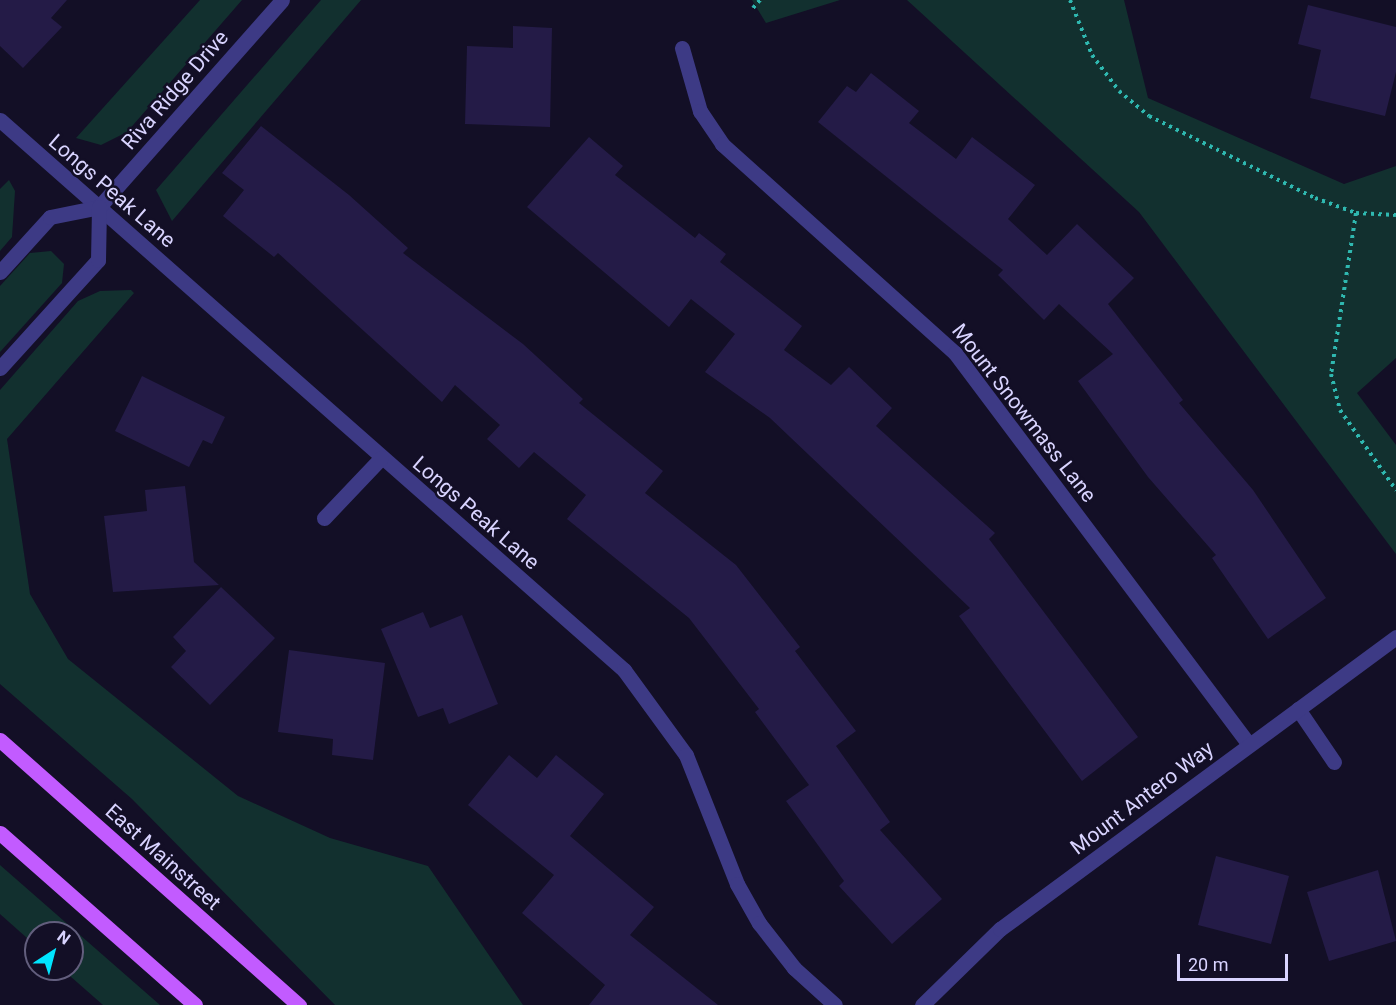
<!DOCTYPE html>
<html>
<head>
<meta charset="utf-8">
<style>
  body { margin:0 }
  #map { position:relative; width:1396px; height:1005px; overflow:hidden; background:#130f26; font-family:Roboto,sans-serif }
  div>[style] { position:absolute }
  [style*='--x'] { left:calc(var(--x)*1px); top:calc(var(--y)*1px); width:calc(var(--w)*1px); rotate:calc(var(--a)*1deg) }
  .green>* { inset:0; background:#12302f }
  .building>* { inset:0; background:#241b47 }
  .path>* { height:4px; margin-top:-2px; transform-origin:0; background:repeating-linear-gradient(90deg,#2fb8b0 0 3px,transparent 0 7.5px) }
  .minor>* { height:15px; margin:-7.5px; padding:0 7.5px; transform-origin:7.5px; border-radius:7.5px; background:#3d3a85 }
  .major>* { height:15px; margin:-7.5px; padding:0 7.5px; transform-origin:7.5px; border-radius:7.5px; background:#c25bff }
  span { translate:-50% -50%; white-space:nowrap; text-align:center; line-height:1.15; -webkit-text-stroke:5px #130f26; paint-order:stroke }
  .street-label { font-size:21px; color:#d9d4ff }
  .north { position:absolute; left:24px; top:921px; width:60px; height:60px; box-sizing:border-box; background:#130f26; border:2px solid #625e7d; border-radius:50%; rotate:36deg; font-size:16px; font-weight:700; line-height:24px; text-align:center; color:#d9d4ff }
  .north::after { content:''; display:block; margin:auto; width:21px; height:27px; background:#00e5ff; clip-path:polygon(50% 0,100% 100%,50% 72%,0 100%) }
  .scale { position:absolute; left:1177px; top:954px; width:111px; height:27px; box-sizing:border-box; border:3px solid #d9d4ff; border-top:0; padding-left:8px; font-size:18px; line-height:21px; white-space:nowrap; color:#d9d4ff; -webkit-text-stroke:4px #130f26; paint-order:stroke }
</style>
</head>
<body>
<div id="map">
  <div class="green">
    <div style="clip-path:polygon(200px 0,242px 0,127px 132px,101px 145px,76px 138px)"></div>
    <div style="clip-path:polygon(321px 0,361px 0,172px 221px,156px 190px)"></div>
    <div style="clip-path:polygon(752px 0,840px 0,766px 23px)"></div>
    <div style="clip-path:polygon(907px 0,1124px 0,1148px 98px,1344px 184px,1396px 166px,1396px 358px,1357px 393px,1396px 445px,1396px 554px,1139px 212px)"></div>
    <div style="clip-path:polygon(9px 180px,15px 191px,12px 237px,0 251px,0 189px)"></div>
    <div style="clip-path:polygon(51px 251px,64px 264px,62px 283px,0 352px,0 286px,30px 253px)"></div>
    <div style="clip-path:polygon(131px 290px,134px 293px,7px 439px,30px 594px,68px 659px,238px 796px,330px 838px,428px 866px,523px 1005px,335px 1005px,132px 799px,0 684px,0 390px,78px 301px,100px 291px)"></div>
    <div style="clip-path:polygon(0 865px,160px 1005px,103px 1005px,62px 969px,72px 969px,72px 933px,36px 933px,36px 946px,0 914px)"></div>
  </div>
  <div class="building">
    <div style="clip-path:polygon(0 0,67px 0,51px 18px,62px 27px,23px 68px,0 46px)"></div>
    <div style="clip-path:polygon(1308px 5px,1396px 27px,1396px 72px,1385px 116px,1310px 98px,1321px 50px,1298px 44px)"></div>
    <div style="clip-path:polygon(513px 26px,552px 28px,550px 127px,465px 124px,467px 46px,513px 48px)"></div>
    <div style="clip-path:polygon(871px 73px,919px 111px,909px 123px,956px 159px,972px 137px,1035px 185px,1008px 219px,1047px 255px,1077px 224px,1134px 278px,1108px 304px,1183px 400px,1179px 403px,1253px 490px,1326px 598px,1268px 639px,1212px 558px,1216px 555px,1148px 477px,1078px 381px,1113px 354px,1059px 304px,1044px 320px,998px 275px,1003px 270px,818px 122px,847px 86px,856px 92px)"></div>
    <div style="clip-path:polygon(261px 126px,349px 195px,408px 248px,403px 253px,523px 344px,583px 399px,579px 403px,663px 471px,645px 493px,736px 565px,800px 647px,795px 651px,856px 731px,836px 746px,890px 822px,880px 830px,942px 899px,892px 944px,839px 886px,844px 881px,786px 801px,809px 785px,755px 712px,759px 709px,689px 618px,567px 519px,586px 495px,534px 452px,519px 468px,487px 439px,500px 425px,455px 385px,442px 402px,278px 253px,274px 257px,223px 216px,244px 190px,222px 173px)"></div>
    <div style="clip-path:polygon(589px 137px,623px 166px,615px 175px,695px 238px,699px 233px,726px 254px,720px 262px,802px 326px,784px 350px,831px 385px,849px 367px,892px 408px,876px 426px,995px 533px,989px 539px,1138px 737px,1082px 781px,959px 616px,970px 608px,770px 418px,705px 372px,735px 334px,691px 299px,669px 327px,527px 207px)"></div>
    <div style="clip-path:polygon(142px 376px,225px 417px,212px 444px,203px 440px,189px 467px,115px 431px)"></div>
    <div style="clip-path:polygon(185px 486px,194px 562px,219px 585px,113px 592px,104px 516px,147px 511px,145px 490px)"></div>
    <div style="clip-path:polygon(221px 587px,275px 638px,210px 705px,171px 667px,186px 651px,173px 637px)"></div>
    <div style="clip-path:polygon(423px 612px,430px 628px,462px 615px,498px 704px,449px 724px,443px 708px,418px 717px,381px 629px)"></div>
    <div style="clip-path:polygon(289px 650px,385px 663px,373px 760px,332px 755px,333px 739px,278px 732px)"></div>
    <div style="clip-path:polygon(509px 755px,537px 778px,556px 755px,604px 794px,570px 836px,654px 907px,630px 935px,718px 1005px,589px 1005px,605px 985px,522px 913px,554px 875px,468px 805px)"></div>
    <div style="clip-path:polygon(1216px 856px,1289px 876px,1271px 944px,1198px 925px)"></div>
    <div style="clip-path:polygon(1378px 870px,1396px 941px,1329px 961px,1307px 892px)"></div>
  </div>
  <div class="path">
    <div style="--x:1070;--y:0;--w:59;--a:68.2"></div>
    <div style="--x:1092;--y:55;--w:45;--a:53.1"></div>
    <div style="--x:1119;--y:91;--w:39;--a:40"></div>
    <div style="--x:1149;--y:116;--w:185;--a:26.3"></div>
    <div style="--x:1315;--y:198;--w:44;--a:20.1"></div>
    <div style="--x:1356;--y:213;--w:40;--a:2.9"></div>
    <div style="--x:753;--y:8;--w:11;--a:-49"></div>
    <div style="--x:1356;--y:213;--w:163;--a:98.8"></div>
    <div style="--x:1331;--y:374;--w:37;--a:76"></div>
    <div style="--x:1340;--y:410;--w:98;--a:55"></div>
  </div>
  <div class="minor">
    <div style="--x:682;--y:48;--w:66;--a:74.1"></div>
    <div style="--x:700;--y:111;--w:40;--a:56"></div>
    <div style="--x:722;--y:144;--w:313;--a:41.9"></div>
    <div style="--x:955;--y:353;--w:489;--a:53.1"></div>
    <div style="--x:0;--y:120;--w:832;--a:41.39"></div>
    <div style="--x:624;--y:670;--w:105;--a:53.9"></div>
    <div style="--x:686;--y:755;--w:139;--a:68.4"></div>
    <div style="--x:737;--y:884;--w:45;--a:60.6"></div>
    <div style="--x:759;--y:923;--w:57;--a:52.1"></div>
    <div style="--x:794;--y:968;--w:55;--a:42.1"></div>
    <div style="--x:0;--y:272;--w:74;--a:-47.7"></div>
    <div style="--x:50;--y:217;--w:50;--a:-11.5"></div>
    <div style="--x:99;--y:207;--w:276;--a:-48.5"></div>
    <div style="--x:0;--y:368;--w:146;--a:-47.8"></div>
    <div style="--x:98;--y:260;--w:53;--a:-88.9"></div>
    <div style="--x:324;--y:518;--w:83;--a:-46.5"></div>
    <div style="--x:1298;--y:709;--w:64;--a:55.8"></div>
    <div style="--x:922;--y:1005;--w:109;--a:-44.3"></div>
    <div style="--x:1000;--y:929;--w:492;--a:-36.4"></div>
  </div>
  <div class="major">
    <div style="--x:0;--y:740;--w:400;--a:41.6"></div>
    <div style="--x:0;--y:833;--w:260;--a:41.4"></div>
  </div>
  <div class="street-label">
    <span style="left:175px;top:90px;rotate:-49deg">Riva Ridge Drive</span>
    <span style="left:112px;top:191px;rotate:41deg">Longs Peak Lane</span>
    <span style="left:1024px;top:413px;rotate:52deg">Mount Snowmass Lane</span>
    <span style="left:476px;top:513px;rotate:41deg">Longs Peak Lane</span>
    <span style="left:1142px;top:798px;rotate:-37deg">Mount Antero Way</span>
    <span style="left:163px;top:857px;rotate:42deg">East Mainstreet</span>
  </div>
  <div class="north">N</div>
  <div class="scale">20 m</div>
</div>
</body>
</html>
